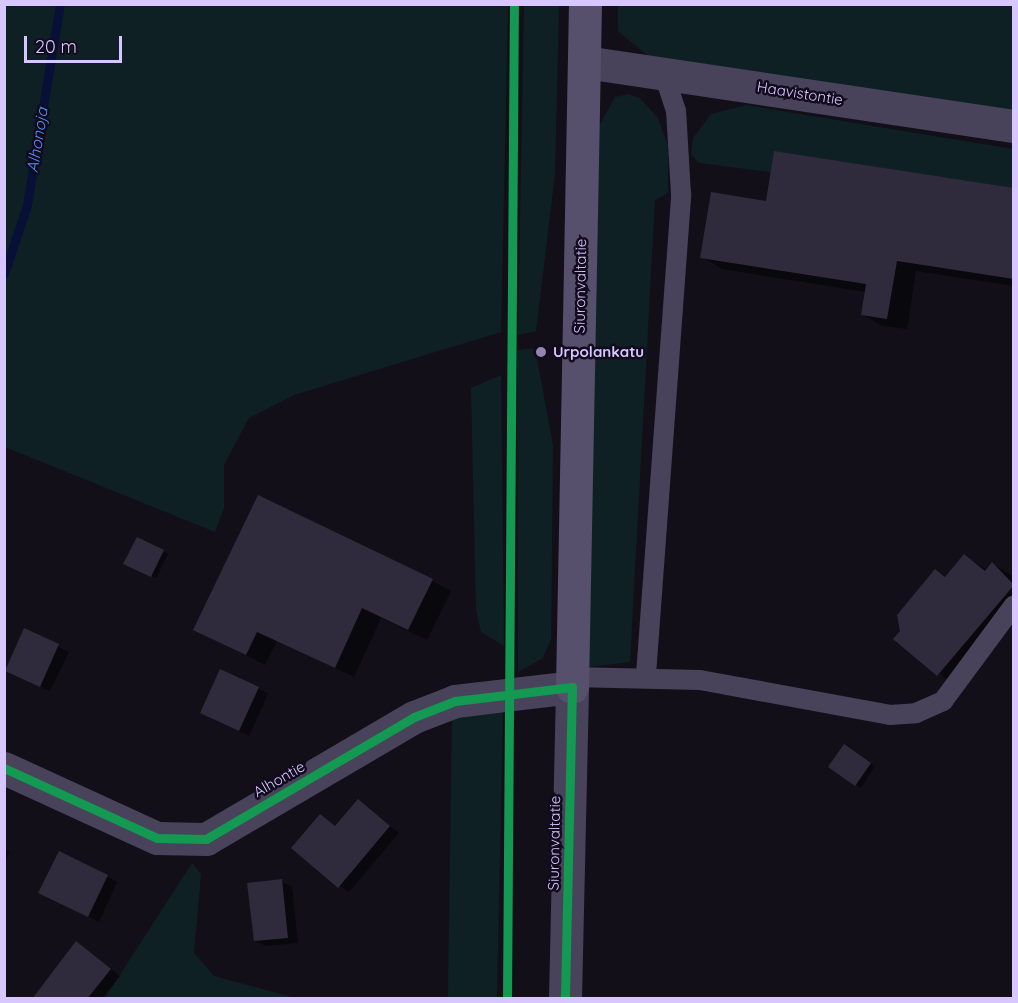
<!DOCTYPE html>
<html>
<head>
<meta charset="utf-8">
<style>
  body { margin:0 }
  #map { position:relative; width:1018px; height:1003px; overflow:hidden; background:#120f19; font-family:Quicksand,sans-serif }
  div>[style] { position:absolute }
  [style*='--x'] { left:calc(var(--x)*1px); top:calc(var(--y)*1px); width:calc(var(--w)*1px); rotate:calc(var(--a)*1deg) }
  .green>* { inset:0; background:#0f2025 }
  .shadow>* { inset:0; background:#0007 }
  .stream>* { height:9px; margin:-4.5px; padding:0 4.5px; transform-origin:4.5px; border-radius:4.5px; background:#081037 }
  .building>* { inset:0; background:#302b3c }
  .service>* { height:20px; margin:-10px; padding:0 10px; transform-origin:10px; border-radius:10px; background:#48435a }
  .minor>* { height:33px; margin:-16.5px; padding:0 16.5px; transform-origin:16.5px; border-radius:16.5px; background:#48435a }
  .tertiary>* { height:33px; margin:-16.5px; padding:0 16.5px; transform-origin:16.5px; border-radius:16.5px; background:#48435a }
  .secondary>* { height:33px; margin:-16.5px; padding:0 16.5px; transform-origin:16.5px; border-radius:16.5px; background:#56506d }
  .cycleway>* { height:9px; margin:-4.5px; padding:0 4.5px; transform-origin:4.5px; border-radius:4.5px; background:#139951 }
  .dots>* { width:16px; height:16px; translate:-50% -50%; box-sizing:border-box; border:3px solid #110b1d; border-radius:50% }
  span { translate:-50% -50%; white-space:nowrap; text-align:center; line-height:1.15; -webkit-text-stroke:5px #110b1d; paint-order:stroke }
  .street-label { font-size:15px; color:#d7c6ff }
  .poi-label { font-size:15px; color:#d7c6ff; font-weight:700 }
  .left { translate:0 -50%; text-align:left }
  .water-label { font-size:16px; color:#5492ff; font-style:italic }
  .frame { position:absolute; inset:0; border:6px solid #d7c6ff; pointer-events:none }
  .scale { position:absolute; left:24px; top:36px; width:98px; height:27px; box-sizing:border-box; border:3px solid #d7c6ff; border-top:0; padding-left:8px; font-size:18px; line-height:21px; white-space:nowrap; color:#d7c6ff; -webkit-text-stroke:4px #110b1d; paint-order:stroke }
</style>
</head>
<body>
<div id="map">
  <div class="green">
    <div style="clip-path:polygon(4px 5px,508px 5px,501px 332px,294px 395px,249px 418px,224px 465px,224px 508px,215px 532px,5px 447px)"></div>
    <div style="clip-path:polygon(524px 5px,559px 5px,555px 174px,536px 331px,518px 335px)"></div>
    <div style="clip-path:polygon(618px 5px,1013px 5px,1013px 114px,648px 56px,618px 31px)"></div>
    <div style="clip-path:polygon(628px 94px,640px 98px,658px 118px,668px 146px,668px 193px,655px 200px,630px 662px,588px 667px,599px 126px,615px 97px)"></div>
    <div style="clip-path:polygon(746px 105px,1013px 149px,1013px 188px,774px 151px,771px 172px,699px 163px,691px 154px,693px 138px,711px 114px)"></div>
    <div style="clip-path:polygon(535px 348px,553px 445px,551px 639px,543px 658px,518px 672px,517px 350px)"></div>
    <div style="clip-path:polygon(501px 375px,504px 646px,481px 632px,476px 610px,471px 388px)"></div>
    <div style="clip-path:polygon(503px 708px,497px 998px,448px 998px,452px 717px)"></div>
    <div style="clip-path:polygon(192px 863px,201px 874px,194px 953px,214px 976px,296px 998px,105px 998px)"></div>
  </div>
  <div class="shadow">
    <div style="clip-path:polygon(1014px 190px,1014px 286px,916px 271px,907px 329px,882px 326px,862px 314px,866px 292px,722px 269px,702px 257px,768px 203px)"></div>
    <div style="clip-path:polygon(163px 551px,168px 554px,156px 578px,130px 566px)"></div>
    <div style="clip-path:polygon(965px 556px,987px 570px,993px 564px,1014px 577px,1014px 612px,953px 684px,895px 639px,936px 571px,947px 577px)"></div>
    <div style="clip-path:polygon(432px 581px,451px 591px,427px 640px,381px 618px,354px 677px,277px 641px,265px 665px,195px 629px)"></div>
    <div style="clip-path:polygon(25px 630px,69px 652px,50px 691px,6px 671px)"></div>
    <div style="clip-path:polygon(258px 688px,268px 694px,249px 736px,212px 718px)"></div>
    <div style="clip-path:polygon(849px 749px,875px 766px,861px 788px,830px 767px)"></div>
    <div style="clip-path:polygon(358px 801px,399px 833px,349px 892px,339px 886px,320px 816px,336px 827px)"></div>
    <div style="clip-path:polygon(4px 848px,10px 852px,4px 863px)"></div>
    <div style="clip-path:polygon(107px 876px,117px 882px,99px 922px,50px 898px)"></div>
    <div style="clip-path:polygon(281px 881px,292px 887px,298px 943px,265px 946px,255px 940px)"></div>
    <div style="clip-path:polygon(77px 943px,120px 976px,102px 998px,33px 998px)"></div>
  </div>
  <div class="stream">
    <div style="--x:4;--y:274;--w:73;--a:-71.6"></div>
    <div style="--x:27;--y:205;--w:204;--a:-80.7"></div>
  </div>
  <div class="building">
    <div style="clip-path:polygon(774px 151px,1014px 188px,1014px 279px,897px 261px,887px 319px,861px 315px,866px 284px,700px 258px,711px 192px,766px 201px)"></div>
    <div style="clip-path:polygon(258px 495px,433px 579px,408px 630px,362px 608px,335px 668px,257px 632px,246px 655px,193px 630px)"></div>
    <div style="clip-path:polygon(137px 537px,164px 550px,151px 577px,123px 564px)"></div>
    <div style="clip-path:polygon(964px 554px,985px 571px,992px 562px,1014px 585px,937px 676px,893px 639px,900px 631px,897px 615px,935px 569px,945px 577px)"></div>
    <div style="clip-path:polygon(24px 628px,59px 644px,40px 687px,5px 671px)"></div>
    <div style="clip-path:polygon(220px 669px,259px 687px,239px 731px,200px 713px)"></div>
    <div style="clip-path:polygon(844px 744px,871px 763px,855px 786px,828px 767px)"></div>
    <div style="clip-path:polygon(358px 799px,390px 826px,338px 888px,291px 848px,320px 814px,335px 826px)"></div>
    <div style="clip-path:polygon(59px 851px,108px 875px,88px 917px,38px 893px)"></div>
    <div style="clip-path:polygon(282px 879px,288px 938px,254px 941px,247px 883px)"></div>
    <div style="clip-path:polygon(76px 941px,111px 969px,87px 999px,32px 999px)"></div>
  </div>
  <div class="service">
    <div style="--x:646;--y:675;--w:482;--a:-85.8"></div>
    <div style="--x:681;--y:194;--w:83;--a:-93.4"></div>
    <div style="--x:676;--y:111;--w:40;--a:-108"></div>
    <div style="--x:572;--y:677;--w:128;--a:1.3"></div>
    <div style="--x:700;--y:680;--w:193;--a:10.4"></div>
    <div style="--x:890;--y:715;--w:26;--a:-4"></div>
    <div style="--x:916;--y:713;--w:30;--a:-24"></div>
    <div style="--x:943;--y:701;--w:119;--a:-53.5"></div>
  </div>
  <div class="minor">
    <div style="--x:585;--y:62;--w:434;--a:8.5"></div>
    <div style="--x:4;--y:768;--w:168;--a:24.6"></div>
    <div style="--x:157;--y:838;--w:49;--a:1.2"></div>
    <div style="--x:206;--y:839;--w:241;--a:-30.4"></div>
    <div style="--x:414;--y:717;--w:44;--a:-21.3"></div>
    <div style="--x:455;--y:701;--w:118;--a:-6.8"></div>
  </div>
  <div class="tertiary">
    <div style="--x:565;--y:998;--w:311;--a:-88.7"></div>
  </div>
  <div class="secondary">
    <div style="--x:572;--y:687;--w:683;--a:-88.91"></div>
  </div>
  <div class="cycleway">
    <div style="--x:4;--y:768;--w:168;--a:24.6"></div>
    <div style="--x:157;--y:838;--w:49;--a:1.2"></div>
    <div style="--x:206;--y:839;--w:241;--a:-30.4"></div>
    <div style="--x:414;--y:717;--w:44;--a:-21.3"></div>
    <div style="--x:455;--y:701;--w:118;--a:-6.8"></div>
    <div style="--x:572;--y:687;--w:311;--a:91.3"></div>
    <div style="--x:507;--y:998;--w:994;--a:-89.6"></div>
  </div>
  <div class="dots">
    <div style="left:541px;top:352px;background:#9286ae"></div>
  </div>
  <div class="street-label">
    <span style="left:800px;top:93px;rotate:9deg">Haavistontie</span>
    <span style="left:580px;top:286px;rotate:-89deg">Siuronvaltatie</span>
    <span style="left:279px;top:779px;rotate:-30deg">Alhontie</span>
    <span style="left:554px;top:843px;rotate:-89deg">Siuronvaltatie</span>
  </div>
  <div class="poi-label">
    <span class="left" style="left:553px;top:352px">Urpolankatu</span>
  </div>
  <div class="water-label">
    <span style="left:37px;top:140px;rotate:-81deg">Alhonoja</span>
  </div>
  <div class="frame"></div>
  <div class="scale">20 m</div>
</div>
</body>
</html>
